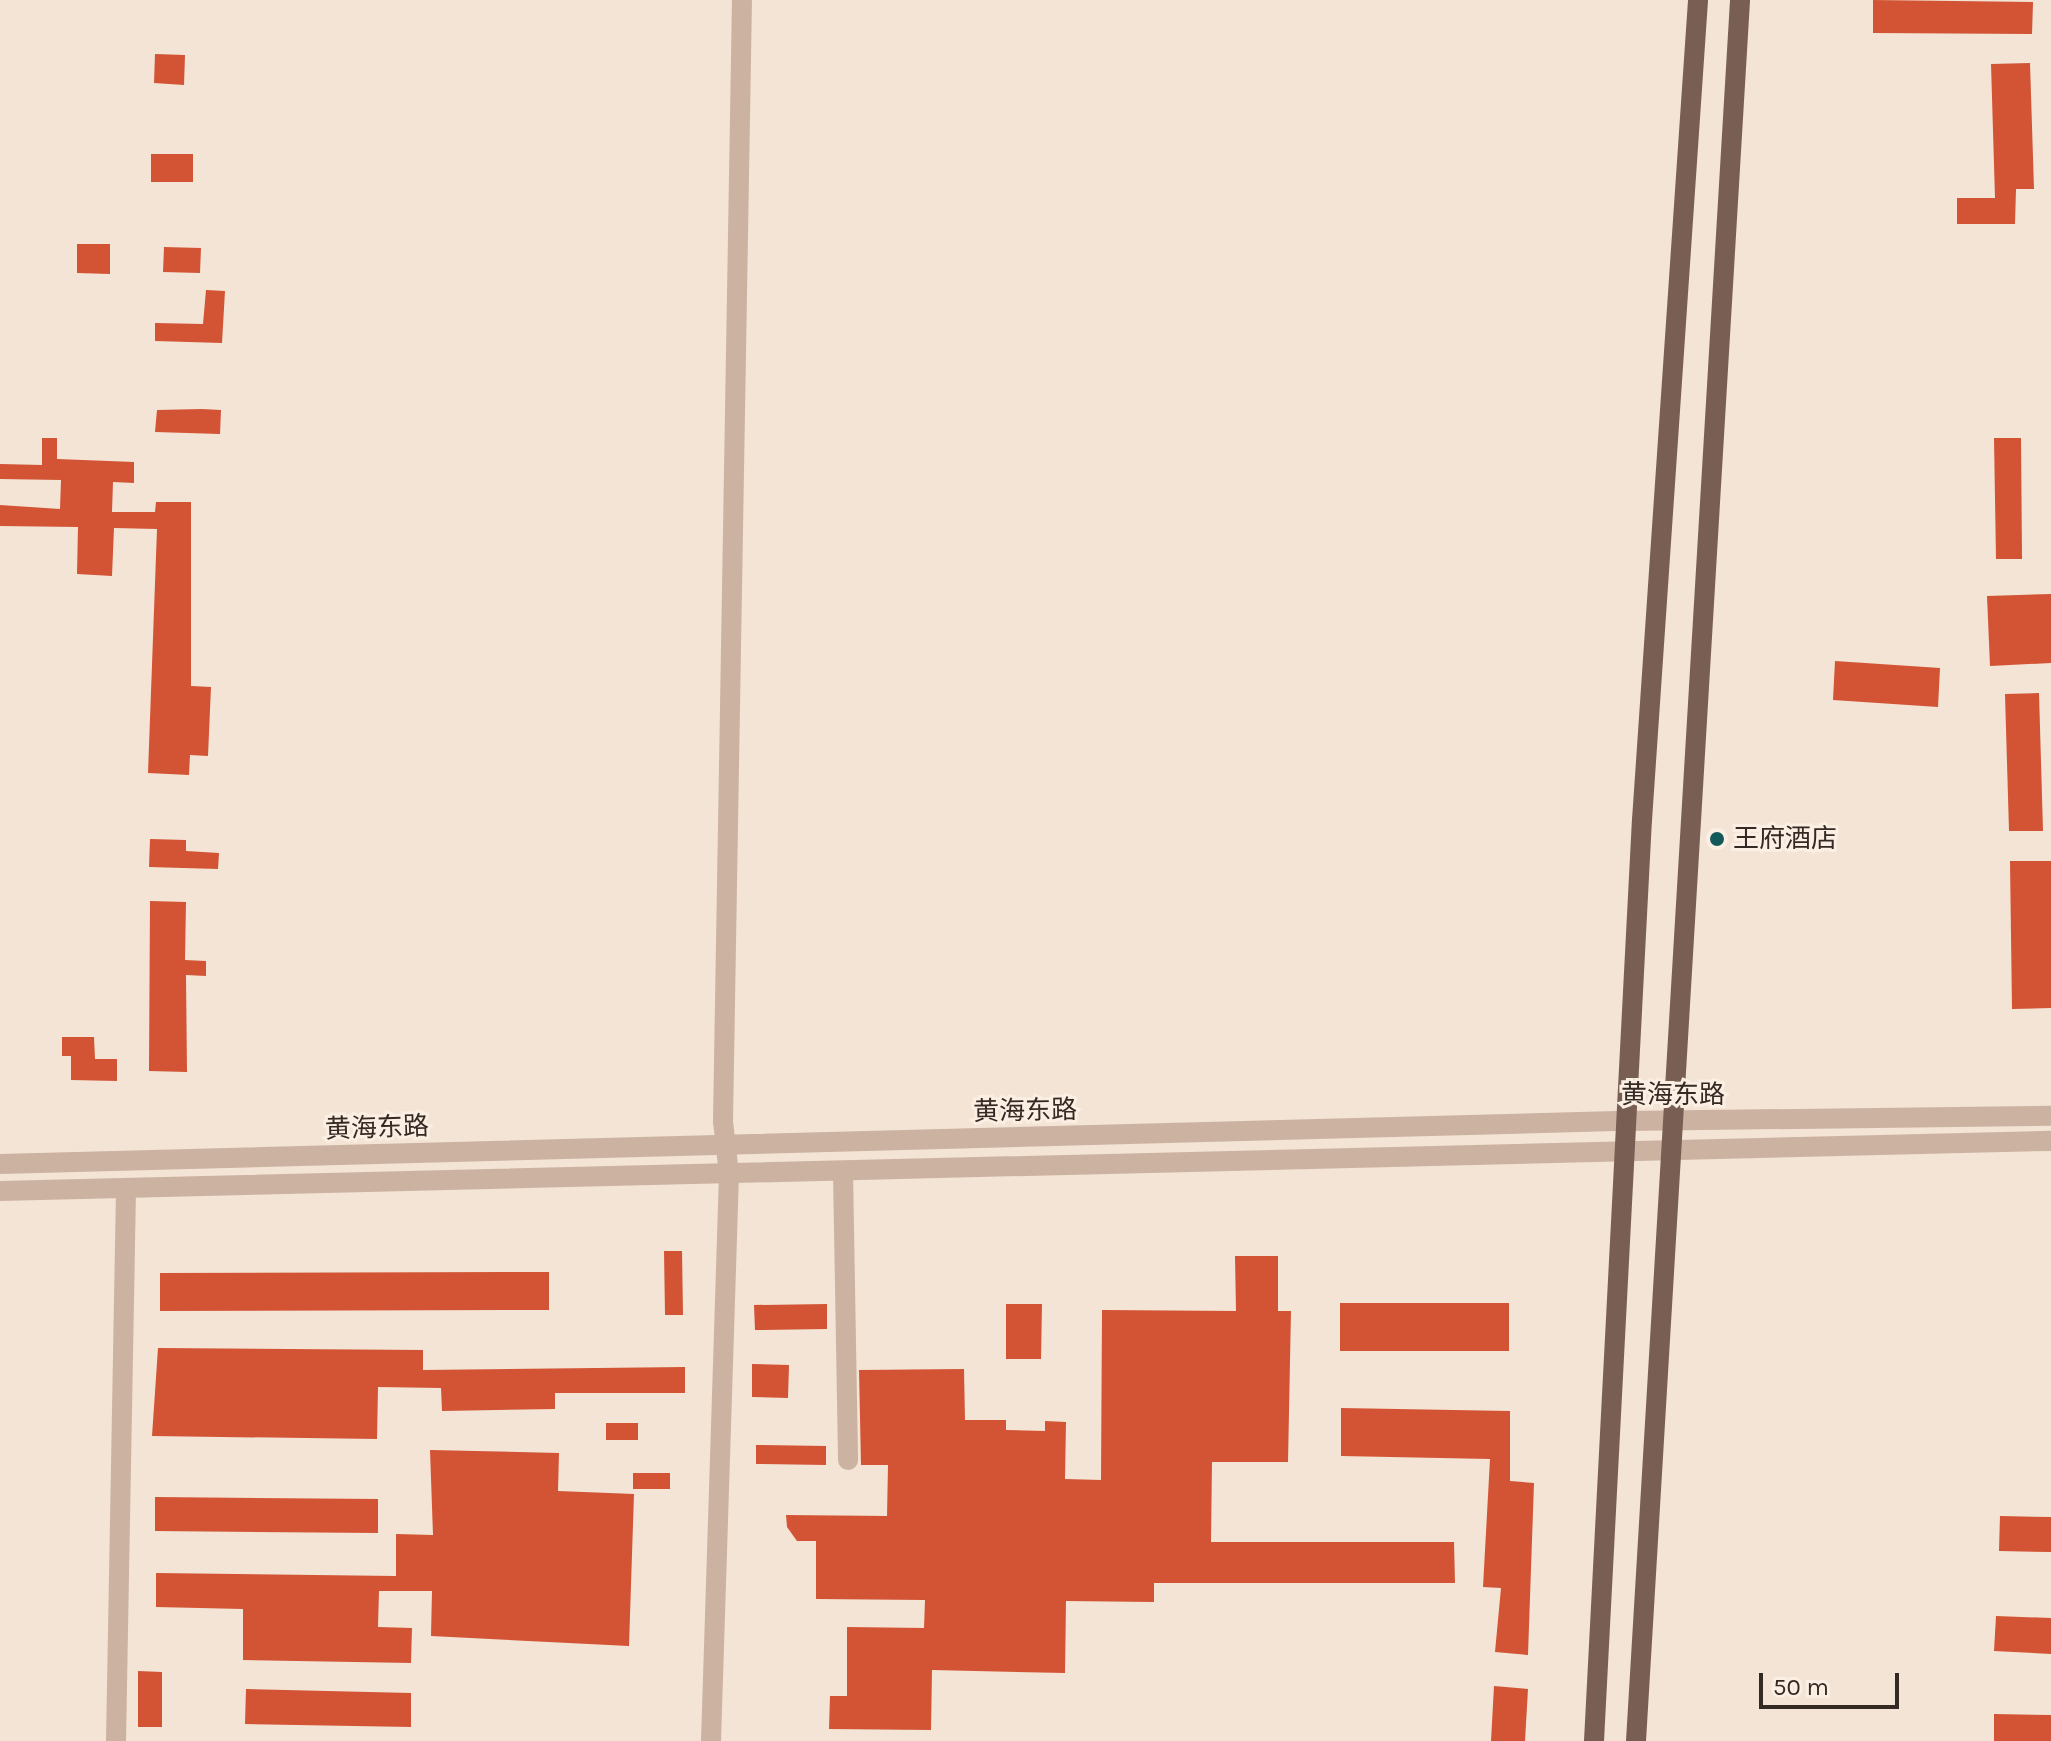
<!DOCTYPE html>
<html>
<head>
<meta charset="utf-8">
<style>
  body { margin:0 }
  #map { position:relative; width:2051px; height:1741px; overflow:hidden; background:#f3e4d5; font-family:Karla,"Noto Sans SC",sans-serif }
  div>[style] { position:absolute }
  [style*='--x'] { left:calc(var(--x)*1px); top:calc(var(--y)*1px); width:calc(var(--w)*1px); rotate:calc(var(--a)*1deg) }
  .building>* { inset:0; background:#d25434 }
  .minor>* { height:20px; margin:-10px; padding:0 10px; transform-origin:10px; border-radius:10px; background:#ccb2a1 }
  .major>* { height:20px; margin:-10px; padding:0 10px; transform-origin:10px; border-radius:10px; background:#795e54 }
  .dots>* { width:22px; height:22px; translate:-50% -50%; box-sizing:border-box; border:4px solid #fbeee2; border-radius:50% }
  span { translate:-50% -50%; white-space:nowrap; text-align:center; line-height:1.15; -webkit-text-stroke:6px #fbeee2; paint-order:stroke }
  .poi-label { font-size:26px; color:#352924 }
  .left { translate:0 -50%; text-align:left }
  .street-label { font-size:26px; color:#352924 }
  .scale { position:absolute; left:1759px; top:1673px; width:140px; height:36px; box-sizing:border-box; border:4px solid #352924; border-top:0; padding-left:10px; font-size:24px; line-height:28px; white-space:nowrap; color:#352924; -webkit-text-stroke:6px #fbeee2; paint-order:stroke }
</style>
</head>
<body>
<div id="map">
  <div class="building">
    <div style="clip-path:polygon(1873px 0,2033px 2px,2032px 34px,1873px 33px)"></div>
    <div style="clip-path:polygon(155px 54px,185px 55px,184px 85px,154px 83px)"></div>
    <div style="clip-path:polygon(2030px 63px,2034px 189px,2016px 189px,2015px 224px,1957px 224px,1957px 198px,1995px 198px,1991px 64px)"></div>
    <div style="clip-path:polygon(151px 154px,193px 154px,193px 182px,151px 182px)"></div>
    <div style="clip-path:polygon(77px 244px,110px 244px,110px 274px,77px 273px)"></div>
    <div style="clip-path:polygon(164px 247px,201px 248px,200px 273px,163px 272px)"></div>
    <div style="clip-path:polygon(206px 290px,225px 291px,222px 343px,155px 341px,155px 323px,203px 324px)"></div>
    <div style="clip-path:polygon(202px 409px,221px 410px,220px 434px,155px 432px,157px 410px)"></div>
    <div style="clip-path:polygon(42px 438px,57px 438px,57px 459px,134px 462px,134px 483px,113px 482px,112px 512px,155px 512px,156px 502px,191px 502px,191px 686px,211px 687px,208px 756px,190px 755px,189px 775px,148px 773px,157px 529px,114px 528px,112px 576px,77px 574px,78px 527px,0 526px,0 505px,60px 509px,61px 480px,0 479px,0 464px,42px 465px)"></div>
    <div style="clip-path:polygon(1994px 438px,2021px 438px,2022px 559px,1996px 559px)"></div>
    <div style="clip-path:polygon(2051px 594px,2051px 663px,1990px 666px,1987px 596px)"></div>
    <div style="clip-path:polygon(1835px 661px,1940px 668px,1938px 707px,1833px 700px)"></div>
    <div style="clip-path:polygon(2039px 693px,2043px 831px,2009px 831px,2005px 694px)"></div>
    <div style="clip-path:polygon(150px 839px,186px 840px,186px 851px,219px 853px,218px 869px,149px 867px)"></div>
    <div style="clip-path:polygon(2010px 861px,2051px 861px,2051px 1008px,2012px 1009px)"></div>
    <div style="clip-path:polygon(150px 901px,186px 902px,185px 960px,206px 961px,206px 976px,186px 975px,187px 1072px,149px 1071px)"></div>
    <div style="clip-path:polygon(62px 1037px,94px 1037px,95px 1059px,117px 1059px,117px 1081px,71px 1080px,71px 1056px,62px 1056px)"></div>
    <div style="clip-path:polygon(664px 1251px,682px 1251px,683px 1315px,665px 1315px)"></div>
    <div style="clip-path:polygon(1235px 1256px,1278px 1256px,1278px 1311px,1291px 1311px,1288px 1462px,1212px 1462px,1211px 1542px,1454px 1542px,1455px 1583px,1154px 1583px,1154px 1602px,1066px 1601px,1065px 1673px,932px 1670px,931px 1730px,829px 1729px,830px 1696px,847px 1696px,847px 1627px,924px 1628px,925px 1600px,816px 1599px,816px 1541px,797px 1541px,787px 1527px,786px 1515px,887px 1516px,888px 1465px,861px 1465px,859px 1370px,964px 1369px,965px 1420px,1006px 1420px,1006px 1430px,1045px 1431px,1045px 1421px,1066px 1422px,1065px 1479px,1101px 1480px,1102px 1310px,1236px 1311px)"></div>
    <div style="clip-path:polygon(549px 1272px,549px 1310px,160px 1311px,160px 1273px)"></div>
    <div style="clip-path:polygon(1340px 1303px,1509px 1303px,1509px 1351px,1340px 1351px)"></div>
    <div style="clip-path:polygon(827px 1304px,827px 1329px,755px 1330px,754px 1305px)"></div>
    <div style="clip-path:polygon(1006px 1304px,1042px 1304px,1041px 1359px,1006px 1359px)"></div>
    <div style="clip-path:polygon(158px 1348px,423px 1350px,423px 1370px,685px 1367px,685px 1393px,555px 1393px,555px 1409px,442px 1411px,441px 1388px,378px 1387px,377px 1439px,152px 1436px)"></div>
    <div style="clip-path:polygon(752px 1364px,789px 1365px,788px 1398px,752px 1397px)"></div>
    <div style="clip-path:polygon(1341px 1408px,1510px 1411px,1510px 1481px,1534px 1483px,1528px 1655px,1495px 1652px,1501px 1588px,1483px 1587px,1490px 1459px,1341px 1456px)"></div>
    <div style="clip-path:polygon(606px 1423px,638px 1423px,638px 1440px,606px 1440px)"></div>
    <div style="clip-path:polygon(756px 1445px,826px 1446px,826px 1465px,756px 1464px)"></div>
    <div style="clip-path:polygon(430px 1450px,559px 1453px,558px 1491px,634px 1494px,629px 1646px,431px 1636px,432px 1591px,379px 1591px,378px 1627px,412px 1628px,411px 1663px,243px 1660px,243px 1609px,156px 1607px,156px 1573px,396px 1576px,396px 1534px,433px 1535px)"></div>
    <div style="clip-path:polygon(633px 1473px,670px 1473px,670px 1489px,633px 1489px)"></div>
    <div style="clip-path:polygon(155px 1497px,378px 1499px,378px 1533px,155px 1531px)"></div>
    <div style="clip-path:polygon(2000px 1516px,2051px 1517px,2051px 1552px,1999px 1551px)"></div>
    <div style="clip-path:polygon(1996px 1616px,2051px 1618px,2051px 1654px,1994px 1651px)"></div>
    <div style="clip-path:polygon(138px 1671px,162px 1672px,162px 1727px,138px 1727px)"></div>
    <div style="clip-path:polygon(1494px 1686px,1528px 1689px,1525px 1741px,1491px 1741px)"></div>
    <div style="clip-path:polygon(246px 1689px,411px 1693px,411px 1727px,245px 1724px)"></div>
    <div style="clip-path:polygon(1994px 1714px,2051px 1715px,2051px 1741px,1994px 1741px)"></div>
  </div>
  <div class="minor">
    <div style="--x:0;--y:1164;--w:1626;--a:-1.52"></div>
    <div style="--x:1625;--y:1121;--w:426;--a:-0.7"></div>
    <div style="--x:843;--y:1171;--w:289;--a:89"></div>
    <div style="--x:0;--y:1191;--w:2052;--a:-1.4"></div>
    <div style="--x:116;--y:1741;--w:552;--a:-88.96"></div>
    <div style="--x:711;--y:1741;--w:567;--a:-88.18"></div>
    <div style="--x:729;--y:1174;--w:53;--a:-96.5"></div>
    <div style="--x:723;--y:1121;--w:1121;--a:-89.03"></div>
  </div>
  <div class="major">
    <div style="--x:1594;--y:1741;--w:922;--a:-87.02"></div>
    <div style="--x:1642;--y:820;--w:822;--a:-86.09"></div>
    <div style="--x:1636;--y:1741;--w:1744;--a:-86.58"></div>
  </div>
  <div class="dots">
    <div style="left:1717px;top:839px;background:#16595a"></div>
  </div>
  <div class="poi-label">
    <span class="left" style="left:1733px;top:839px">王府酒店</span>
  </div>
  <div class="street-label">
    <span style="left:1673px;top:1095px">黄海东路</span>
    <span style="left:1025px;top:1111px;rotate:-1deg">黄海东路</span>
    <span style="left:377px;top:1128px;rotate:-2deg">黄海东路</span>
  </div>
  <div class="scale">50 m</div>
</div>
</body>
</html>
